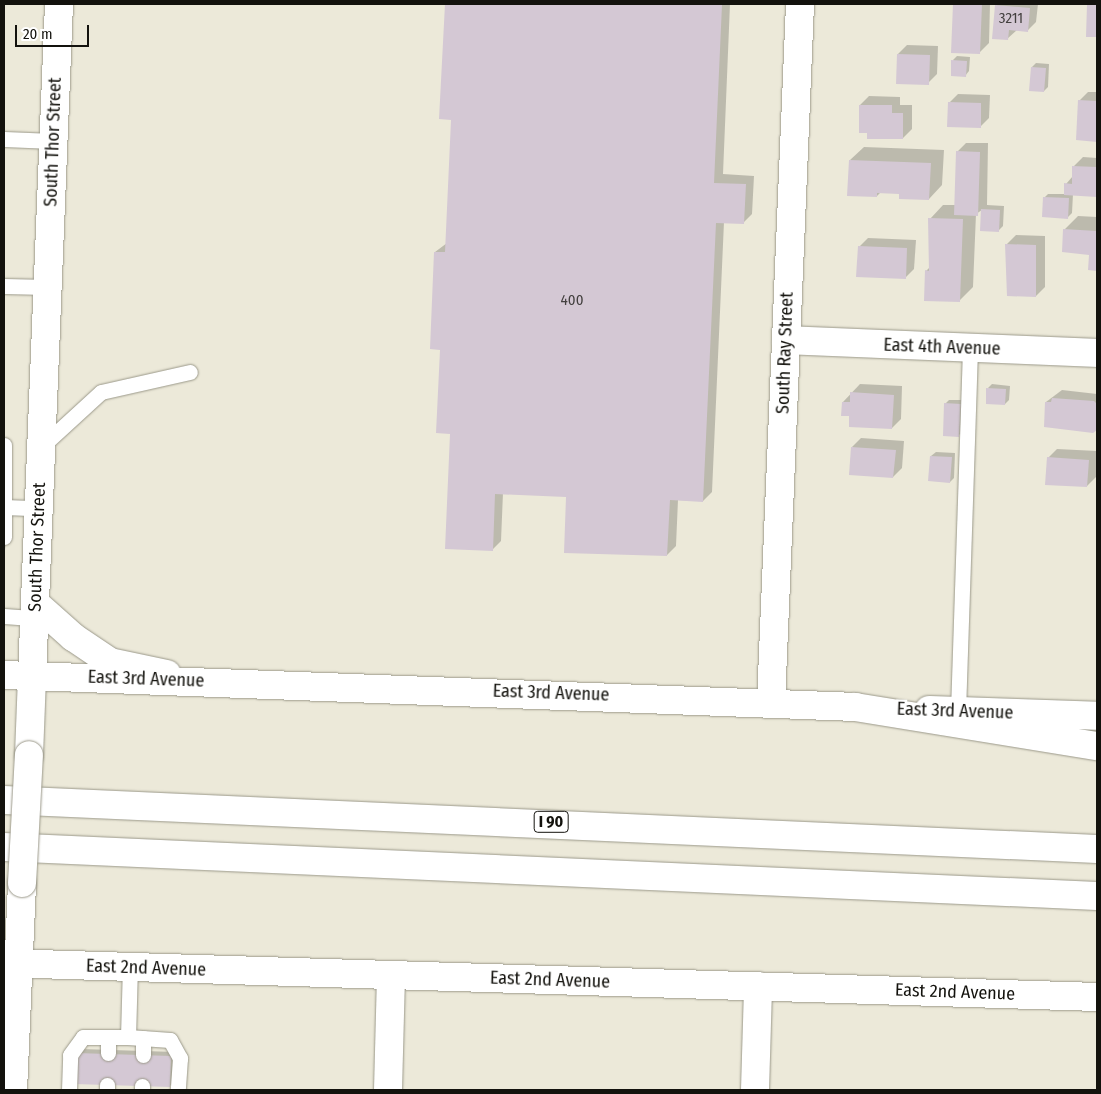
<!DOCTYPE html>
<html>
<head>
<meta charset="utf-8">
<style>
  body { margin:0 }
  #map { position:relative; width:1101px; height:1094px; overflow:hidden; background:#ece9d9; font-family:"Fira Sans Condensed",sans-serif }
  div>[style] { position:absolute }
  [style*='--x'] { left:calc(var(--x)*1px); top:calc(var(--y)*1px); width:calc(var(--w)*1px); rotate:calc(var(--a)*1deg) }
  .shadow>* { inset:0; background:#0003 }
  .building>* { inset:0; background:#d4c8d4 }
  .roads { filter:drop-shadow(0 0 1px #9b998a) drop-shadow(0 0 1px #9b998a) }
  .lane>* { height:15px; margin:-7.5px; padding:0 7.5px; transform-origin:7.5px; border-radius:7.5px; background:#fff }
  .street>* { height:28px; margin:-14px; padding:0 14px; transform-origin:14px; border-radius:14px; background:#fff }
  .secondary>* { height:28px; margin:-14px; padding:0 14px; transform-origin:14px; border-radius:14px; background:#fff }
  .primary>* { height:28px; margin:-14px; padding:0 14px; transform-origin:14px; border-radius:14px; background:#fff }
  .highway>* { height:28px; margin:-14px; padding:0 14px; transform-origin:14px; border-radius:14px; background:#fff }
  .bridges { filter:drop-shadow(0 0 1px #9b998a) drop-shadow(0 0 1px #9b998a) }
  .primary-bridge>* { height:28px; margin:-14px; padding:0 14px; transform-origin:14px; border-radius:14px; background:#fff }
  span { translate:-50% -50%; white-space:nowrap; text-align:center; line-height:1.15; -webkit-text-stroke:4.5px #fff; paint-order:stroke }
  .number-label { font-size:15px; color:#43403f }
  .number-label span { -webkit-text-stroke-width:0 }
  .shield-label span { padding:1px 4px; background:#fff; border:1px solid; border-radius:4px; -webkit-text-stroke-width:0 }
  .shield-label { font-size:16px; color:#13120d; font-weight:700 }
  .street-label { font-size:18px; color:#13120d }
  .frame { position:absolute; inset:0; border:5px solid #13120d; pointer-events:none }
  .scale { position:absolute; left:15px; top:25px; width:74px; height:22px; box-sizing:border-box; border:2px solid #13120d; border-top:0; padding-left:6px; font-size:15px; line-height:18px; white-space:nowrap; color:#13120d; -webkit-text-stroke:4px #fff; paint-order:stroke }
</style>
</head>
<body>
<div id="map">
  <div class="shadow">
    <div style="clip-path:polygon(446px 4px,730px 4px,723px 174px,754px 176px,752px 214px,743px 223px,724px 222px,712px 492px,703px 501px,678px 500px,676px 546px,667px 555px,567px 496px,503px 493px,501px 541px,492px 550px,452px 433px,442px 349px,435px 252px,447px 243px,453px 119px,440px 118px)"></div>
    <div style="clip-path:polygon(954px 4px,990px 4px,989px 43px,980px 52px,952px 51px)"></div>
    <div style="clip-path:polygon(998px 4px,1038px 4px,1036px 22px,1027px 31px,1017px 30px,1007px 39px,996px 6px)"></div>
    <div style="clip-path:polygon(907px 45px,938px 46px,937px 74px,928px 83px,897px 82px,898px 54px)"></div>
    <div style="clip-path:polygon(957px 56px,970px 57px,969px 71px,965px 76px,953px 60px)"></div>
    <div style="clip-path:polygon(1036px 63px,1049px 64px,1048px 87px,1044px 91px,1032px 67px)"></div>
    <div style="clip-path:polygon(1088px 92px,1097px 92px,1097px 140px,1077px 139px,1079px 101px)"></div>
    <div style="clip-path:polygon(958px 94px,990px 95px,989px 118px,980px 127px,949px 103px)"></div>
    <div style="clip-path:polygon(869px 96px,900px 97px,900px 105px,912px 105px,912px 129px,903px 138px,860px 105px)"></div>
    <div style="clip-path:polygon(966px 143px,988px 143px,987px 205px,1004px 206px,1003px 226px,999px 230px,982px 210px,976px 214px,973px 287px,959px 301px,926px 271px,931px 266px,930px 219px,943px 205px,956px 205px,957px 152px)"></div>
    <div style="clip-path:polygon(864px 147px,944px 150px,942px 185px,929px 199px,900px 192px,881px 192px,877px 196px,850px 160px)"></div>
    <div style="clip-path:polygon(1083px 157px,1097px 158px,1097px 195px,1073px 194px,1072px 213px,1068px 217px,1044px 198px,1048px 194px,1065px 194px,1066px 184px,1073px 176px,1074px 166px)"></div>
    <div style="clip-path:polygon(1078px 216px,1097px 217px,1097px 269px,1089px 269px,1090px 254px,1064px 230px)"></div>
    <div style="clip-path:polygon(1016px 235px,1045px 236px,1045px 287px,1036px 296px,1009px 295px,1007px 244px)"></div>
    <div style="clip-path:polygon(868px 238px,916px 240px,914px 269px,905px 278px,859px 247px)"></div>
    <div style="clip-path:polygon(860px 384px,902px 386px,901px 419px,892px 428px,843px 402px)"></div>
    <div style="clip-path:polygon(992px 384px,1010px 386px,1009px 400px,1005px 404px,988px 388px)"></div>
    <div style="clip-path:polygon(1062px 390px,1097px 394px,1097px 429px,1046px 402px)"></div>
    <div style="clip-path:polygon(949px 400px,964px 400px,963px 431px,959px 435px,945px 404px)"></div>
    <div style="clip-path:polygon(861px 438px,904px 441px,902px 468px,893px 477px,852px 447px)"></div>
    <div style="clip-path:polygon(1057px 449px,1097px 451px,1096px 477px,1087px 486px,1048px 458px)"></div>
    <div style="clip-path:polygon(936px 452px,955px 453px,954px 478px,950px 482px,931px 456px)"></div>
    <div style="clip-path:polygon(4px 533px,7px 533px,4px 559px)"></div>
    <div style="clip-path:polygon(81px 1049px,175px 1052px,174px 1081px,170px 1086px,76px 1083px)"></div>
  </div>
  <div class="building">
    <div style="clip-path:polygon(445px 4px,722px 5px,714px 183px,746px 184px,744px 224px,716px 223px,703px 502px,670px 500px,667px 556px,564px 553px,566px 497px,495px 494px,493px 551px,445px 549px,450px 434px,436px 433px,440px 350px,430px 349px,434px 252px,445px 252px,451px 120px,439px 119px)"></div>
    <div style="clip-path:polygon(953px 4px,982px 4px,980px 54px,951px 53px)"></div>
    <div style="clip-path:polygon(1087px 4px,1097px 4px,1097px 37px,1086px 37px)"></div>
    <div style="clip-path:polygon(995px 5px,1030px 8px,1028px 32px,1009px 30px,1008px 40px,992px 39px)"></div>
    <div style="clip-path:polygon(897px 54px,930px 55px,929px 85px,896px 84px)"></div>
    <div style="clip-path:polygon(951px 60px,967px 61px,966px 77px,951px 76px)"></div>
    <div style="clip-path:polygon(1031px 67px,1046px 68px,1044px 92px,1029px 91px)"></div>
    <div style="clip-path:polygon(1078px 100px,1097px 101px,1097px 142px,1076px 140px)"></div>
    <div style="clip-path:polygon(948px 102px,981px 103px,981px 128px,947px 127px)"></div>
    <div style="clip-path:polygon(859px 105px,892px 105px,892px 113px,903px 113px,903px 139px,867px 139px,867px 133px,859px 133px)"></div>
    <div style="clip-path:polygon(956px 151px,980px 152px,978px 216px,954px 215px)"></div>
    <div style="clip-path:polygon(849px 160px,931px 163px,929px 200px,899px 199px,899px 194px,877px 193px,877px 197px,847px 196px)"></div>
    <div style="clip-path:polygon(1072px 166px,1097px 167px,1097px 197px,1064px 195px,1064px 183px,1072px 184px)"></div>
    <div style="clip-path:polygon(1043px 197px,1069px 198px,1068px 219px,1042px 217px)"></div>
    <div style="clip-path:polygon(981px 209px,1000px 210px,999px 232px,980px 231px)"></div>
    <div style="clip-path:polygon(928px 218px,963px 219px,960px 302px,924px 301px,925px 270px,929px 271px)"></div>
    <div style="clip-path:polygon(1063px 229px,1097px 231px,1097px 271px,1088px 270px,1089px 255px,1062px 252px)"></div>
    <div style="clip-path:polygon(1005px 244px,1036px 245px,1036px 297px,1007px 296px)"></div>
    <div style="clip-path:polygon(858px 246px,907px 248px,906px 279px,856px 277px)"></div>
    <div style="clip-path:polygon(986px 388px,1006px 389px,1005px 405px,986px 404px)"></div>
    <div style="clip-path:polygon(850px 392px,894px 395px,892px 429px,849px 427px,849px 416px,841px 416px,842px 402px,850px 402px)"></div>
    <div style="clip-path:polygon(1052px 398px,1094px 401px,1097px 404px,1097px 430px,1093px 433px,1044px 427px,1045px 402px,1051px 402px)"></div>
    <div style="clip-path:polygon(944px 403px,961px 404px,959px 437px,943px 436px)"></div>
    <div style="clip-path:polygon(851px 447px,896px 450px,893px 478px,849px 475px)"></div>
    <div style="clip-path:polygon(930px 456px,952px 457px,950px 483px,928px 481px)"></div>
    <div style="clip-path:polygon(1047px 457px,1089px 460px,1087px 487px,1045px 485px)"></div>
    <div style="clip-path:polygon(76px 1053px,171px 1056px,170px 1087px,74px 1084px)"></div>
  </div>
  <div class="roads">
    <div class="lane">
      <div style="--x:4;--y:139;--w:49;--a:2.3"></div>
      <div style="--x:4;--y:286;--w:43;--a:1.3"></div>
      <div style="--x:4;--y:445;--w:92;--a:90"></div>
      <div style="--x:41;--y:447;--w:81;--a:-42.5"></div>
      <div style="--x:101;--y:392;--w:91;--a:-12.7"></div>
      <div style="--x:4;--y:507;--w:33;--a:2"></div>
      <div style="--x:4;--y:616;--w:31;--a:4"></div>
      <div style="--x:958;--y:711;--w:363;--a:-88.1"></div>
      <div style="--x:128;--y:1037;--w:42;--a:4.1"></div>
      <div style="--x:170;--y:1040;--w:21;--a:61"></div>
      <div style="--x:180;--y:1058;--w:32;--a:94"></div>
      <div style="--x:108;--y:1053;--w:16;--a:-90"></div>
      <div style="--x:143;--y:1055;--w:17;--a:-90"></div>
      <div style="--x:69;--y:1090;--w:35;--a:-88"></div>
      <div style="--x:70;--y:1055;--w:22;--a:-54"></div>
      <div style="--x:83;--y:1037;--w:45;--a:0"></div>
      <div style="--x:128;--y:1037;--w:70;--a:-88.4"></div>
      <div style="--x:107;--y:1090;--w:5;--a:-90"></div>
      <div style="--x:142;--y:1090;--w:4;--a:-90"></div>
    </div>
    <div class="street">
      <div style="--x:786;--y:340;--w:311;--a:2.4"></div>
      <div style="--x:771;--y:702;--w:699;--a:-87.62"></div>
      <div style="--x:388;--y:1090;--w:114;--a:-88.5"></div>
      <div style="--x:755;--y:1090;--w:104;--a:-88.3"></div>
    </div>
    <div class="secondary">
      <div style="--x:36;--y:604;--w:50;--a:41.7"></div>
      <div style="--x:73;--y:637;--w:45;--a:34"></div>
      <div style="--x:110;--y:662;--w:58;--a:11.9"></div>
      <div style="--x:32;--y:676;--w:673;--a:-87.7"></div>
      <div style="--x:929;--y:710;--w:168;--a:2"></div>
    </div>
    <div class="primary">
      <div style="--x:4;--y:675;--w:852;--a:2.15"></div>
      <div style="--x:29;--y:755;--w:79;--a:-87.8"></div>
      <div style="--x:4;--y:963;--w:1094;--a:1.78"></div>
      <div style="--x:13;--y:1090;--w:207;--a:-87.5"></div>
    </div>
    <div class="highway">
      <div style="--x:855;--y:707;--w:245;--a:9.2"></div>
      <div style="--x:4;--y:800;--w:1094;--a:2.57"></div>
      <div style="--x:4;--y:847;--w:1094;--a:2.57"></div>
    </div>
  </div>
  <div class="bridges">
    <div class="primary-bridge">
      <div style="--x:22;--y:883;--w:128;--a:-86.9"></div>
    </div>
  </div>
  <div class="number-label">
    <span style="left:1011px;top:19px">3211</span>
    <span style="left:572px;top:301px">400</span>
  </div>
  <div class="shield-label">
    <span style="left:551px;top:822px">I 90</span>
  </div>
  <div class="street-label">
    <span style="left:53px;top:142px;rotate:-88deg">South Thor Street</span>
    <span style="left:942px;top:347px;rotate:2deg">East 4th Avenue</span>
    <span style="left:785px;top:353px;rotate:-88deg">South Ray Street</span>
    <span style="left:37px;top:547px;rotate:-88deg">South Thor Street</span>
    <span style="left:146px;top:679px;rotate:2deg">East 3rd Avenue</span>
    <span style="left:551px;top:693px;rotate:2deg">East 3rd Avenue</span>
    <span style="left:955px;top:711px;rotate:2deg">East 3rd Avenue</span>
    <span style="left:146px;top:968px;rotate:2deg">East 2nd Avenue</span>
    <span style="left:550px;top:980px;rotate:2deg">East 2nd Avenue</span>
    <span style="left:955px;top:992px;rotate:2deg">East 2nd Avenue</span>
  </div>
  <div class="frame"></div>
  <div class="scale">20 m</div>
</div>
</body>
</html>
